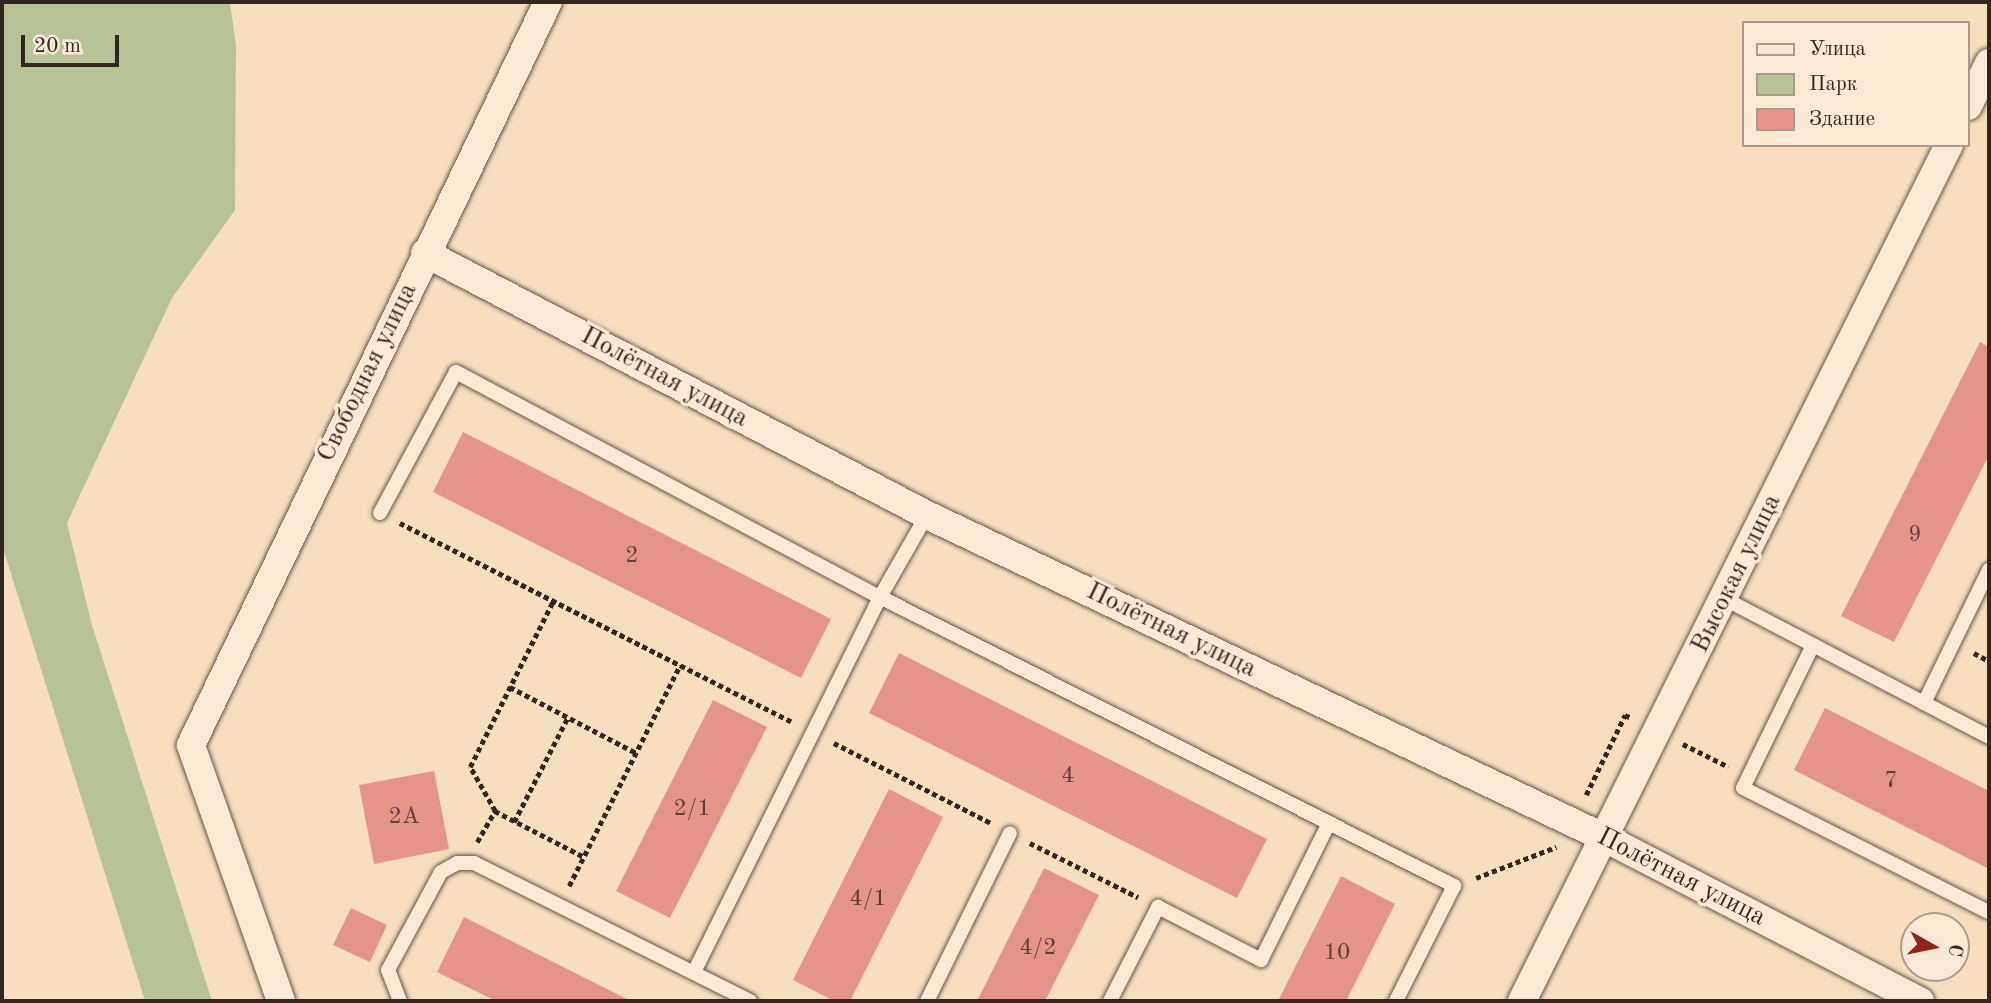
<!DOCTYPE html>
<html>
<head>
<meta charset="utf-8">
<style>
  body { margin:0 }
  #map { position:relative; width:1991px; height:1003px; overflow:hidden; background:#f7dfbe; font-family:"Old Standard TT",serif }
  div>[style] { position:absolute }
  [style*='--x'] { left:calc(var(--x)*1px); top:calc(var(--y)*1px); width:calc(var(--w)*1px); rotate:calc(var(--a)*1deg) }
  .green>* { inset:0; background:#b8c395 }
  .building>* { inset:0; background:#e49489 }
  .path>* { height:4.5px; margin-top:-2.25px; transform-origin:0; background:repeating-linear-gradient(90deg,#32271f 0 5px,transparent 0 8.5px) }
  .roads { filter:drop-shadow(0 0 2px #635547) drop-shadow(0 0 2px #635547) }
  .lane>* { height:14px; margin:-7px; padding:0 7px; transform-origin:7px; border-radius:7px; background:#faead5 }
  .street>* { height:28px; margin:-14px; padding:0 14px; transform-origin:14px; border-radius:14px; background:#faead5 }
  span { translate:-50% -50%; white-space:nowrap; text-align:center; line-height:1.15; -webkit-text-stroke:7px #faead5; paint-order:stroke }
  .number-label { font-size:23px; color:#5e423a }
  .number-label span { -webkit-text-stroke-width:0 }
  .street-label { font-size:26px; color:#32271f }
  .frame { position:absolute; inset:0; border:4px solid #32271f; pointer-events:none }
  .legend { position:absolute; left:1742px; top:21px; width:228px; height:126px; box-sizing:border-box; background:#faead5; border:2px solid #aa9c8c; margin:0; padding:9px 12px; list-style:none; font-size:21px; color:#32271f }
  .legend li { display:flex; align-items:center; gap:14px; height:35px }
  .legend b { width:35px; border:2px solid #aa9c8c }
  .north { position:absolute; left:1900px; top:912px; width:70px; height:70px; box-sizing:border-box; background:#faead5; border:2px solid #aa9c8c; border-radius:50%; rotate:99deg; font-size:19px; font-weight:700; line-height:28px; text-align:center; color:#32271f }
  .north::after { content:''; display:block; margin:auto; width:24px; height:32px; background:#8f2418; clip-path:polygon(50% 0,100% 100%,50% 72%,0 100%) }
  .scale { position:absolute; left:21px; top:35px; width:98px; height:32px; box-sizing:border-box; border:4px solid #32271f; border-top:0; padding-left:9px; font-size:21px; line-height:24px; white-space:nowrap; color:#32271f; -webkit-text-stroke:5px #faead5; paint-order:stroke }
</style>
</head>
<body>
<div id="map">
  <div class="green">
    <div style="clip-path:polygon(2px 2px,230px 2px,236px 46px,235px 210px,172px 298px,67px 523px,91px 622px,212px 1001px,145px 1001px,2px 545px)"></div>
  </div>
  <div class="building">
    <div style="clip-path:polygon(1980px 342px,1989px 347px,1989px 455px,1894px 642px,1841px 616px)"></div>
    <div style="clip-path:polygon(463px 432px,831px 619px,801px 678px,433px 492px)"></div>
    <div style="clip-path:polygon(899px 653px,1267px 839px,1237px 898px,869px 713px)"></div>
    <div style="clip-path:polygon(713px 700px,767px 727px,670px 918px,616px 891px)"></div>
    <div style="clip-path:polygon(1825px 708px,1989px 791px,1989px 869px,1794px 770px)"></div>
    <div style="clip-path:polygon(434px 771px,449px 849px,374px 864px,359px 785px)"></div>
    <div style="clip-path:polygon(889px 789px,943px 817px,850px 1001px,834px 1001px,793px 980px)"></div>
    <div style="clip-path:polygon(1044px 868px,1099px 895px,1045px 1001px,977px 1001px)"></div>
    <div style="clip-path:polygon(1341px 876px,1395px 904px,1346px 1001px,1278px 1001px)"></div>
    <div style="clip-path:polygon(351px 908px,387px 925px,370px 962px,333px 945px)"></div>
    <div style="clip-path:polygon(464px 917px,631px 1001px,496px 1001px,437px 972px)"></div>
  </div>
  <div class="path">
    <div style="--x:400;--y:523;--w:440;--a:26.9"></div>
    <div style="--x:1974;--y:653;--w:17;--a:28"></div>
    <div style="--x:510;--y:687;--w:142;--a:27.6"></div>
    <div style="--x:834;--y:743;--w:176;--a:27"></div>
    <div style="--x:1683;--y:744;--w:51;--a:26.6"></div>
    <div style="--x:1586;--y:795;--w:89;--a:-64"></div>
    <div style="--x:1625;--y:715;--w:8;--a:23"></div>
    <div style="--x:495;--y:811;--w:100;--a:27.3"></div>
    <div style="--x:514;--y:822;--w:118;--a:-62.8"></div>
    <div style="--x:477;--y:842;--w:36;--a:-60"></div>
    <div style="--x:495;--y:811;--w:51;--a:-119.6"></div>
    <div style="--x:470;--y:767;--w:186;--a:-63.4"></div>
    <div style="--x:1030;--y:843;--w:121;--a:26.6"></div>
    <div style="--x:1476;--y:878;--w:86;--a:-21.2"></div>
    <div style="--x:569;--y:886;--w:247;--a:-63.3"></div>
  </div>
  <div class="roads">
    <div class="lane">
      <div style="--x:380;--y:513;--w:160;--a:-61.7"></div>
      <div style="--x:456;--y:372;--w:480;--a:28"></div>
      <div style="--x:880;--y:597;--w:643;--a:26.72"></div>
      <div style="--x:1454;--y:886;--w:129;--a:116.8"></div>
      <div style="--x:1725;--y:599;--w:298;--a:27.6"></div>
      <div style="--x:1813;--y:645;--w:159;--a:116.1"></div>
      <div style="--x:1743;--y:788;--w:275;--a:26.8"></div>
      <div style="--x:1924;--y:703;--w:148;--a:-64"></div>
      <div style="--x:694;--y:972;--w:419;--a:-63.6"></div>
      <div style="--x:880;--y:597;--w:95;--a:-60.2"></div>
      <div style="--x:400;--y:1001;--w:33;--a:-111"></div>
      <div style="--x:388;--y:970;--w:111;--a:-61.6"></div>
      <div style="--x:441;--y:872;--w:18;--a:-29"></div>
      <div style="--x:457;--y:863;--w:17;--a:0"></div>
      <div style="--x:474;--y:863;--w:309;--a:26.6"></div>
      <div style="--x:927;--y:1001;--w:187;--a:-63.7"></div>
      <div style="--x:1110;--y:1001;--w:106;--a:-62.9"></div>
      <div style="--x:1158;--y:907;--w:116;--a:27.2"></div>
      <div style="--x:1261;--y:960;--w:151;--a:-63.6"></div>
    </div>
    <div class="street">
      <div style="--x:1968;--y:106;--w:48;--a:-64"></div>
      <div style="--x:425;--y:253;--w:566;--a:27.56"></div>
      <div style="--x:927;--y:515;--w:751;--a:25.47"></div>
      <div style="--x:1605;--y:838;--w:355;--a:27.4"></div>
      <div style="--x:281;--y:1001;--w:271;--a:-109.4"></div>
      <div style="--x:191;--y:745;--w:824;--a:-64.34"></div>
      <div style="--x:1522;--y:1001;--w:957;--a:-63.49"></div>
    </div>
  </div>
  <div class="number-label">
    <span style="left:1915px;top:535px">9</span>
    <span style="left:632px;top:556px">2</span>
    <span style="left:1068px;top:776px">4</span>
    <span style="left:1891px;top:781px">7</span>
    <span style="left:692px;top:809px">2/1</span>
    <span style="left:404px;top:817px">2А</span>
    <span style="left:868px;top:899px">4/1</span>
    <span style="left:1038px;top:948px">4/2</span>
    <span style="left:1337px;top:953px">10</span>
  </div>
  <div class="street-label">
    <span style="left:368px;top:373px;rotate:-64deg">Свободная улица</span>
    <span style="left:664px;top:378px;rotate:28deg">Полётная улица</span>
    <span style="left:1737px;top:574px;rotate:-64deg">Высокая улица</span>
    <span style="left:1171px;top:631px;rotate:26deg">Полётная улица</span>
    <span style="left:1681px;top:878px;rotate:27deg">Полётная улица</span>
  </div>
  <div class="frame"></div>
  <ul class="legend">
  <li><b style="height:9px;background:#faead5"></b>Улица</li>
  <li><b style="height:19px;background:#b8c395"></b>Парк</li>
  <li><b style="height:19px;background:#e49489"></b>Здание</li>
  </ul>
  <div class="north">С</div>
  <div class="scale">20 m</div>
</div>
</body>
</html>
